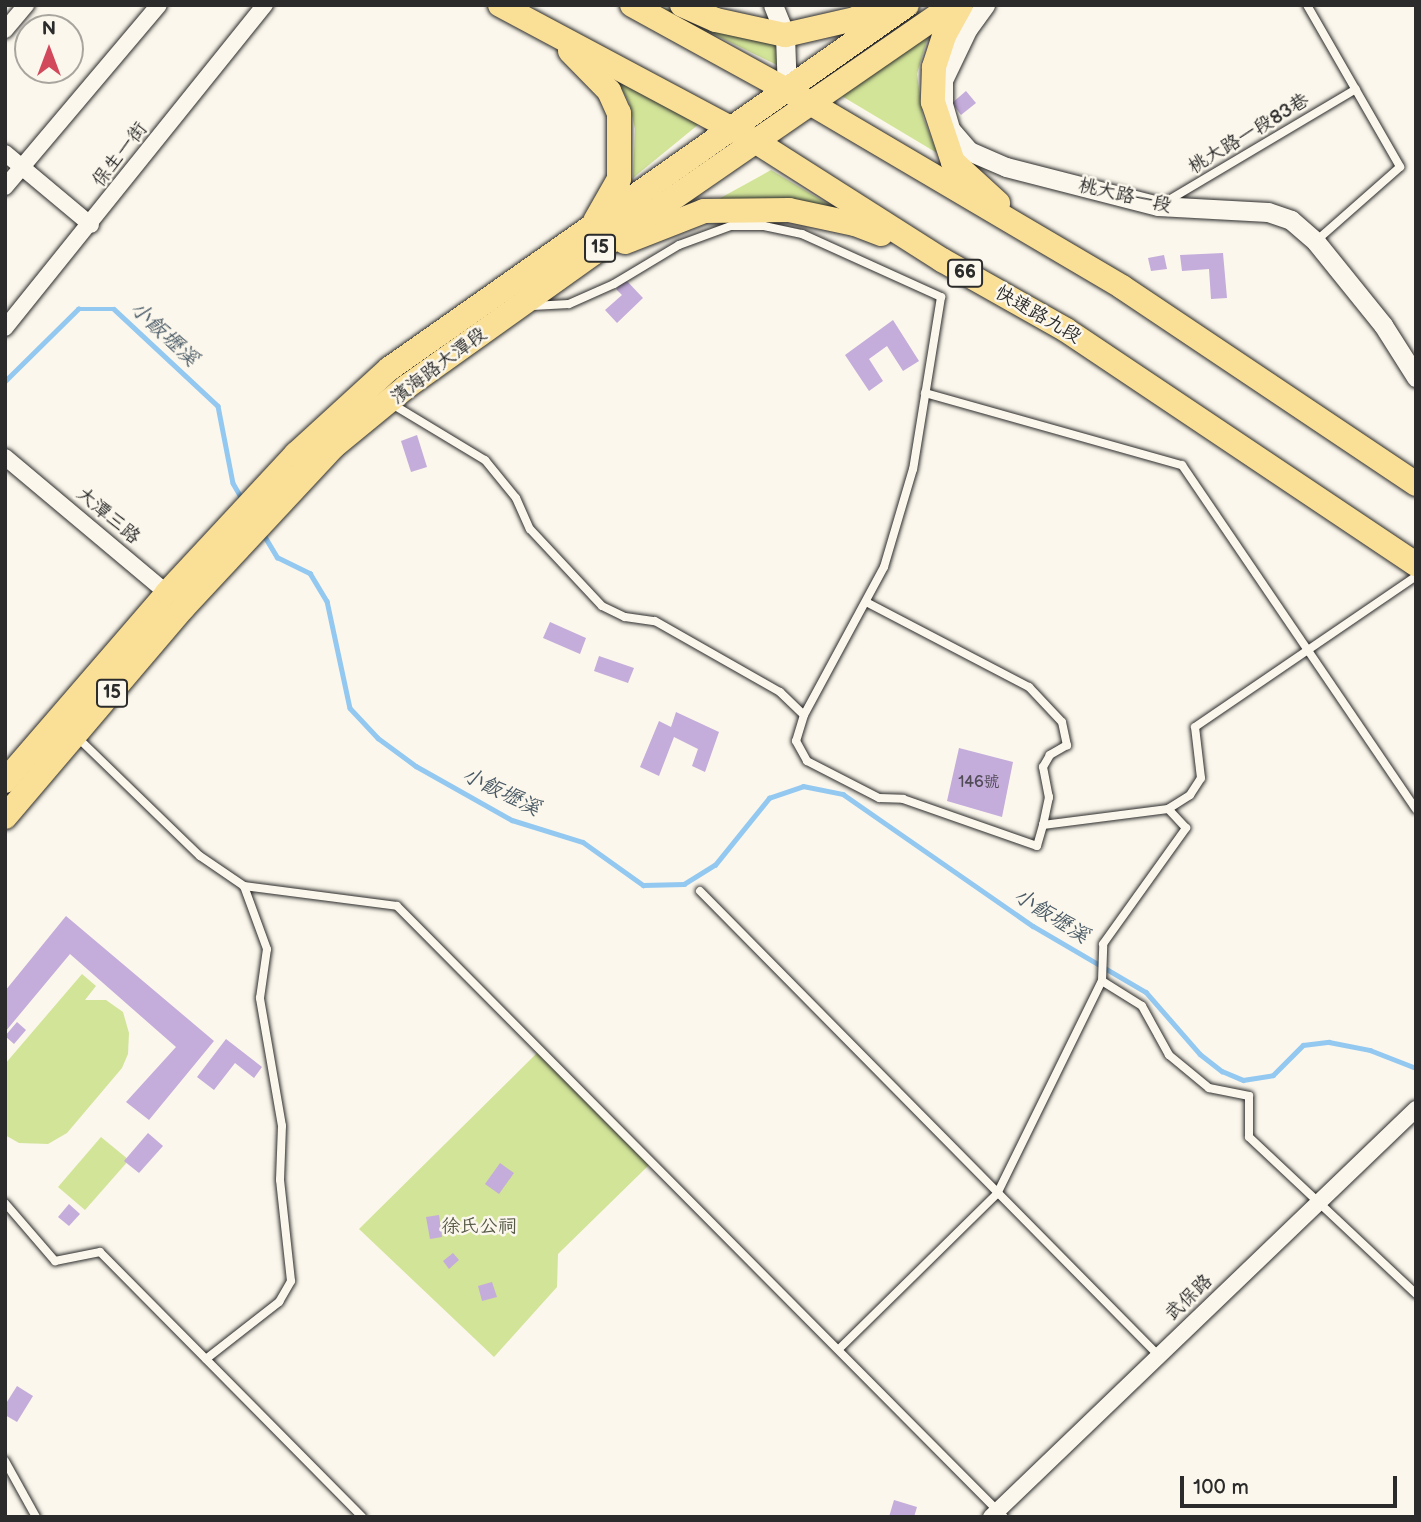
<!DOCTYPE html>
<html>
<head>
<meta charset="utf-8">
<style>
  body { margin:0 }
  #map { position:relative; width:1421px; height:1522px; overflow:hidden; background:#fbf7ec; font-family:"Balsamiq Sans","LXGW WenKai TC",sans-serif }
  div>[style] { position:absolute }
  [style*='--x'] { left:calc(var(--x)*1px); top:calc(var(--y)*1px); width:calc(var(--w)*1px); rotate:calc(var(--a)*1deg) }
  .green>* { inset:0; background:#d2e498 }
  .stream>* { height:4.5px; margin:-2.25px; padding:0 2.25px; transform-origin:2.25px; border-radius:2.25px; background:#93c8f1 }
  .building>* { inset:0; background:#c4acdb }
  .roads { filter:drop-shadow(0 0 2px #2b2b2b) drop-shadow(0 0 2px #2b2b2b) }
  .service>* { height:8px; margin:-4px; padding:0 4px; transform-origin:4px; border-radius:4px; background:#fbf7ec }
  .minor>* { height:16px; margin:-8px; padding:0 8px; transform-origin:8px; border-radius:8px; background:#fbf7ec }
  .tertiary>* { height:19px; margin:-9.5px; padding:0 9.5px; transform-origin:9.5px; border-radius:9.5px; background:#fbf7ec }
  .primary>* { height:24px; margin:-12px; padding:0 12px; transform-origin:12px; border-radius:12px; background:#fadf96 }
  span { translate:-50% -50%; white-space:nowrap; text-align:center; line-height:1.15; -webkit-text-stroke:5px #fbf7ec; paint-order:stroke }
  .number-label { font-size:16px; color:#514b57 }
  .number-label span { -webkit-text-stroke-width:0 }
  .shield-label span { padding:2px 5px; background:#fbf7ec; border:2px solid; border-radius:5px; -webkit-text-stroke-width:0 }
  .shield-label { font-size:18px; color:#2b2b2b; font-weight:700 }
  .street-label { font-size:19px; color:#2b2b2b }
  .park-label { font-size:19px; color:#555946 }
  .water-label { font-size:21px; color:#4a5a66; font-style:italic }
  .frame { position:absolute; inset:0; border:7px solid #2b2b2b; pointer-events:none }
  .north { position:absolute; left:14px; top:14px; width:70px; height:70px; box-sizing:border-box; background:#fbf7ec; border:2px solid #a8a59f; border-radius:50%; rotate:0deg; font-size:19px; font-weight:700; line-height:28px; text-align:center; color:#2b2b2b }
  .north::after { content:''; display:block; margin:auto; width:24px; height:32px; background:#d1495b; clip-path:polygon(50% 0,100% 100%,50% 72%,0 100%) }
  .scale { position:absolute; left:1180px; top:1476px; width:217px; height:32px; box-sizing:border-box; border:4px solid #2b2b2b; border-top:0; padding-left:9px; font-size:21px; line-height:24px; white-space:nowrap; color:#2b2b2b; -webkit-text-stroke:5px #fbf7ec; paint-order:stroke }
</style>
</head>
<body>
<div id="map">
  <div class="green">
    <div style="clip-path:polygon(654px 5px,774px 40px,781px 67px)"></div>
    <div style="clip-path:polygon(932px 22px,917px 74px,923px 117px,937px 153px,840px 95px)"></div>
    <div style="clip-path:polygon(617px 81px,699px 124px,633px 178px,635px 129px,629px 102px)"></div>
    <div style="clip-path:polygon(771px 170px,833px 207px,715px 201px)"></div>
    <div style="clip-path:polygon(82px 974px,96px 986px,85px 1000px,106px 1000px,123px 1012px,129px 1033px,128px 1054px,122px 1068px,67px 1133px,48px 1144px,19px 1143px,5px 1135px,5px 1064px)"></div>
    <div style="clip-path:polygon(537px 1053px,649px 1165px,558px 1254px,557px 1287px,494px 1357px,359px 1229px)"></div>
    <div style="clip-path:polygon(101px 1137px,129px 1160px,85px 1210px,58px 1187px)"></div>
  </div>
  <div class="stream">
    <div style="--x:5;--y:381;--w:103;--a:-44.6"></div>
    <div style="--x:78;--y:309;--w:36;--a:0"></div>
    <div style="--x:114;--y:309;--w:142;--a:43"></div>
    <div style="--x:218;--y:406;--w:78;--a:79"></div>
    <div style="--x:233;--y:483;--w:20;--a:60"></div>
    <div style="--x:264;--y:535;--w:26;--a:59"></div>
    <div style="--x:277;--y:557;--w:37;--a:26"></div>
    <div style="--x:310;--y:573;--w:33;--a:59"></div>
    <div style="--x:327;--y:601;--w:109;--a:77.9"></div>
    <div style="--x:350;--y:708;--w:41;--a:47"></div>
    <div style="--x:378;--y:738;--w:47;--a:36.4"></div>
    <div style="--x:416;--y:766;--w:110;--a:29.4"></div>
    <div style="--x:512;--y:820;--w:74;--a:17.2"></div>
    <div style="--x:583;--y:842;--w:74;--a:35.6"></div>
    <div style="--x:643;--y:885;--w:41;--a:-1.4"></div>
    <div style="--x:684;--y:884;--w:36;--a:-32"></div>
    <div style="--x:715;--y:865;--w:86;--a:-51.1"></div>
    <div style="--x:769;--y:798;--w:36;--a:-19"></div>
    <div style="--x:803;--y:786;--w:41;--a:11.3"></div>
    <div style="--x:843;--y:794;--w:231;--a:34.8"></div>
    <div style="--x:1033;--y:926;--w:131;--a:30.3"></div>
    <div style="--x:1146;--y:992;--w:82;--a:48.9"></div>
    <div style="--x:1200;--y:1054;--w:28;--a:38"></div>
    <div style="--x:1222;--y:1071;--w:23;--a:23"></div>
    <div style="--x:1243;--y:1080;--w:30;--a:-9"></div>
    <div style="--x:1273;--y:1075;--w:42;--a:-45"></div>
    <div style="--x:1303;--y:1045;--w:26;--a:-7"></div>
    <div style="--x:1329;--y:1042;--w:42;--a:11"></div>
    <div style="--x:1370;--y:1050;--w:49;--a:21.4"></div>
  </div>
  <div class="building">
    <div style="clip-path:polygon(966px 91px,976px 103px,961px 115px,952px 103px)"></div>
    <div style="clip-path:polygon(1223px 253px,1227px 298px,1211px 299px,1209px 269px,1182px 271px,1180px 255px)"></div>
    <div style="clip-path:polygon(1164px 255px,1167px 269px,1151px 271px,1148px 258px)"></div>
    <div style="clip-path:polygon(626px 280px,643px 298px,617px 323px,605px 310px,622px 295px,616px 289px)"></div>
    <div style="clip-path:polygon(893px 320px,919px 361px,903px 371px,887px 346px,869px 359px,883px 381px,869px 391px,845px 355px)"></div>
    <div style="clip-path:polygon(417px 435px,427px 467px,411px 472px,401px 441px)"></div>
    <div style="clip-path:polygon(550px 622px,586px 638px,580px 654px,543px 638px)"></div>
    <div style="clip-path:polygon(599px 656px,634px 668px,628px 683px,594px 671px)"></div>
    <div style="clip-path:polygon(676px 712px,719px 732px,705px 772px,692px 766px,698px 749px,674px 737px,659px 776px,640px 767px,659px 721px,671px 727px)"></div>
    <div style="clip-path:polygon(959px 748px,1013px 762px,1002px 817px,947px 801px)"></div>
    <div style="clip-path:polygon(66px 916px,214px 1041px,149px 1120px,126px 1102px,176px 1047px,70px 954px,5px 1032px,5px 991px)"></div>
    <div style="clip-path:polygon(17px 1022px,26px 1030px,14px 1044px,5px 1036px)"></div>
    <div style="clip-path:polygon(226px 1039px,262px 1067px,254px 1078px,235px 1063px,214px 1090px,197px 1077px)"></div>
    <div style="clip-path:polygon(148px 1133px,163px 1146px,139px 1173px,124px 1161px)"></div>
    <div style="clip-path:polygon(500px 1163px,514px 1173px,499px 1194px,485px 1184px)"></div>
    <div style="clip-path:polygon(69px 1204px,80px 1214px,69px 1226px,58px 1217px)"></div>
    <div style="clip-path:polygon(439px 1215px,442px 1237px,430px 1239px,426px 1217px)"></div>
    <div style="clip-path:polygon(453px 1253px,459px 1260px,449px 1269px,443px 1261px)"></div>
    <div style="clip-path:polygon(492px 1282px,497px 1297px,482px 1301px,478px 1286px)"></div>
    <div style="clip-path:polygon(17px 1386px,33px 1396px,17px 1422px,5px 1415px,5px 1405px)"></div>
    <div style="clip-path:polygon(894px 1500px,917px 1507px,914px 1517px,889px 1517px)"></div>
  </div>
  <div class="roads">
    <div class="service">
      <div style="--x:1307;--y:5;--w:187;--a:60.1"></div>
      <div style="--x:1400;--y:167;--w:112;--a:138.6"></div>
      <div style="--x:1164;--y:203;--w:223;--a:-30.7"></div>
      <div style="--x:532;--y:306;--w:37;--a:-3"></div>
      <div style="--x:569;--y:304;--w:49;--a:-24"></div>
      <div style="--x:614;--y:284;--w:76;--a:-31"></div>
      <div style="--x:679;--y:245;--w:55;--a:-20.1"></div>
      <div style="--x:731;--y:226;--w:33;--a:0"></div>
      <div style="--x:764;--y:226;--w:39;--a:12"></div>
      <div style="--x:802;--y:234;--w:153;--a:24.4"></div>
      <div style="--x:941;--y:297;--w:174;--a:99.2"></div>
      <div style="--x:913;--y:469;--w:102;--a:106.5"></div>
      <div style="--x:884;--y:567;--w:168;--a:118.4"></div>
      <div style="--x:804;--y:715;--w:27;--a:107"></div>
      <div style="--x:796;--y:741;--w:23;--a:61"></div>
      <div style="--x:807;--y:761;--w:81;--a:27.2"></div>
      <div style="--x:879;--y:798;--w:24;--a:2"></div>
      <div style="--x:903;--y:799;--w:142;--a:19.3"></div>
      <div style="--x:1037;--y:846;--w:22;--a:-74"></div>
      <div style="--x:1043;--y:825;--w:126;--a:-7.3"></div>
      <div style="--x:1168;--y:809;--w:26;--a:-32"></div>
      <div style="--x:1190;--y:795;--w:20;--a:-57"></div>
      <div style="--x:1201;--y:778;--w:51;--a:-96.7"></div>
      <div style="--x:1195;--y:727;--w:268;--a:-34.3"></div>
      <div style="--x:925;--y:393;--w:267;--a:15.7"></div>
      <div style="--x:1182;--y:465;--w:416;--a:55.8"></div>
      <div style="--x:392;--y:404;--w:109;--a:31.1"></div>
      <div style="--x:485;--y:460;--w:49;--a:50.8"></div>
      <div style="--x:516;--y:498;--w:34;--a:66"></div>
      <div style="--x:530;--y:529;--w:105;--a:46.9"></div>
      <div style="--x:602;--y:606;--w:25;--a:26"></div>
      <div style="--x:625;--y:617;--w:30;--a:8"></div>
      <div style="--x:655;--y:621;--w:144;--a:29.6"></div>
      <div style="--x:780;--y:692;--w:33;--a:44"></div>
      <div style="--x:868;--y:603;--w:182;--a:27.6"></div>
      <div style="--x:1029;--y:687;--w:48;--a:46.7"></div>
      <div style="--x:1062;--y:722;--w:24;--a:78"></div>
      <div style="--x:1067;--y:745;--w:20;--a:150"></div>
      <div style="--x:1050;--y:755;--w:14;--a:120"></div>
      <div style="--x:1043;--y:767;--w:31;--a:79"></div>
      <div style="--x:1049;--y:797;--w:29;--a:102"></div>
      <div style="--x:77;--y:737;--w:171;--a:44.1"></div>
      <div style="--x:200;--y:856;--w:53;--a:34.3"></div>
      <div style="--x:244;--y:886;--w:154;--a:7.4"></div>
      <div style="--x:397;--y:906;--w:861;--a:45.19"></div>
      <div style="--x:700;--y:891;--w:653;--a:45.37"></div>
      <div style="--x:1102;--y:981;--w:47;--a:32"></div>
      <div style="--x:1142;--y:1006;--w:56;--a:61.1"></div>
      <div style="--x:1169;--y:1055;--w:52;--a:39.5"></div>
      <div style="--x:1209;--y:1088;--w:41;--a:11.3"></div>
      <div style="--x:1249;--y:1096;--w:41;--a:90"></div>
      <div style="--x:1249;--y:1137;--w:229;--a:43.2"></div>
      <div style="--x:5;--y:1203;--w:77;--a:49.2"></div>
      <div style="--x:55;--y:1261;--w:46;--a:-11.3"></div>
      <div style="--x:100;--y:1252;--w:373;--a:45.3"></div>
      <div style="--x:839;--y:1349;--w:221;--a:-44.5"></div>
      <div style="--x:997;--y:1194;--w:237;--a:-63.8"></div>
      <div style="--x:1102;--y:981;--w:37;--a:-88"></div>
      <div style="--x:1103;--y:944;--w:143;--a:-54.4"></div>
      <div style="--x:1186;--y:828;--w:26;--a:-133"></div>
      <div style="--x:206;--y:1359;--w:93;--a:-38"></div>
      <div style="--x:279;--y:1302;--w:24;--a:-60"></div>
      <div style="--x:291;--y:1281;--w:102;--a:-96.2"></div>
      <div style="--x:280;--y:1180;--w:54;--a:-87.9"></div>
      <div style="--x:282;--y:1126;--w:130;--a:-99.8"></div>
      <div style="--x:260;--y:998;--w:49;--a:-81.9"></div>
      <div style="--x:267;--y:949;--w:67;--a:-110.1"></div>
      <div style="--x:5;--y:1461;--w:64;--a:61"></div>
    </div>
    <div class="minor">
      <div style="--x:5;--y:30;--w:33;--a:-50"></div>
      <div style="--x:5;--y:153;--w:112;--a:39.9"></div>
      <div style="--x:5;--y:187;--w:238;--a:-49.8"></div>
      <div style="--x:5;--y:328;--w:415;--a:-51.2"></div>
      <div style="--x:5;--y:457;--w:221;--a:40"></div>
      <div style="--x:991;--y:1517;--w:589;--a:-43.83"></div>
    </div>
    <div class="tertiary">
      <div style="--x:773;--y:5;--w:32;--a:68"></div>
      <div style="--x:785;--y:35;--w:57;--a:88"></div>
      <div style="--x:985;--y:5;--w:29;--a:126"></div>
      <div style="--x:968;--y:28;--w:58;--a:115.7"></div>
      <div style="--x:943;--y:80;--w:24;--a:90"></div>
      <div style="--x:943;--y:104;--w:26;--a:74"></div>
      <div style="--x:950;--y:129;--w:29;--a:49"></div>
      <div style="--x:969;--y:151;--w:40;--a:23.4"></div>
      <div style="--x:1006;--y:167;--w:157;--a:14.4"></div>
      <div style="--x:1158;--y:206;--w:110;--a:3.1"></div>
      <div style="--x:1268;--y:212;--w:24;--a:19"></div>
      <div style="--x:1291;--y:220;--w:33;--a:41"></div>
      <div style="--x:1316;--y:242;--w:107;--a:51.1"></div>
      <div style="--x:1383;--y:325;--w:62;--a:57.6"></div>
    </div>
    <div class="primary">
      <div style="--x:500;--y:5;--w:289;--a:28.1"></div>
      <div style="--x:755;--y:141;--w:222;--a:32.5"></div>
      <div style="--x:942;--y:260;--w:142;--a:29.4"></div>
      <div style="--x:1066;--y:330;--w:421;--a:33.8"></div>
      <div style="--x:632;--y:5;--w:203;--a:28.8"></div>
      <div style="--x:810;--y:103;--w:362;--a:30.5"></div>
      <div style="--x:1122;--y:287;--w:354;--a:33.8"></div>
      <div style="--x:682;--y:5;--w:37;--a:24"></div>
      <div style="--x:716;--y:20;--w:71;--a:12.3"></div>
      <div style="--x:785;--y:35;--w:72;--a:-12.9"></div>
      <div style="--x:855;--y:19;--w:30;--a:-27"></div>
      <div style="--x:961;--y:5;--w:35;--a:119"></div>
      <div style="--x:944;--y:36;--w:33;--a:108"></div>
      <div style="--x:934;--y:67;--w:35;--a:92"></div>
      <div style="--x:933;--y:102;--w:63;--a:71.6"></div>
      <div style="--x:953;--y:162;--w:61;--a:42.3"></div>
      <div style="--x:570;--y:51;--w:56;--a:45.7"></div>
      <div style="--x:609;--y:91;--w:24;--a:66"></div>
      <div style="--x:619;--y:113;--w:66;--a:90"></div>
      <div style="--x:619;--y:179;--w:48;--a:119.7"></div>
      <div style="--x:625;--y:242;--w:85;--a:-21.4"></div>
      <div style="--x:704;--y:211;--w:85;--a:-0.7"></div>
      <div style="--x:789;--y:210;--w:67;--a:12"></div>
      <div style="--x:855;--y:224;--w:28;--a:21"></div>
      <div style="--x:5;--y:781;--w:248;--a:-49.2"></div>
      <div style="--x:167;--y:593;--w:190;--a:-47.1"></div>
      <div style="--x:296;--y:454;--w:126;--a:-42.4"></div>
      <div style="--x:389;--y:369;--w:633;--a:-35.1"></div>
      <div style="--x:5;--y:817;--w:275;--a:-49.6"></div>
      <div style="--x:183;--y:608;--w:221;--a:-47"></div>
      <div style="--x:334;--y:446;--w:93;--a:-39.3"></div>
      <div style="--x:406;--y:387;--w:232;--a:-35.5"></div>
      <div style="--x:595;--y:252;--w:435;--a:-34.6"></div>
    </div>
  </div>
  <div class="number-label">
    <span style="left:979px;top:783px">146號</span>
  </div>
  <div class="shield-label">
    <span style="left:600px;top:248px">15</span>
    <span style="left:965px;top:273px">66</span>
    <span style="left:112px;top:693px">15</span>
  </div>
  <div class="street-label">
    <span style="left:1249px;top:134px;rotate:-31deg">桃大路一段83巷</span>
    <span style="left:120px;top:155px;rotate:-52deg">保生一街</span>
    <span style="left:1125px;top:196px;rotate:13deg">桃大路一段</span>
    <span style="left:1038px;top:315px;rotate:30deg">快速路九段</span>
    <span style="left:439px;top:366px;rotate:-37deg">濱海路大潭段</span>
    <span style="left:108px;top:516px;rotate:40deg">大潭三路</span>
    <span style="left:1189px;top:1298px;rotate:-44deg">武保路</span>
  </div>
  <div class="park-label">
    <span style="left:479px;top:1227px">徐氏公祠</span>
  </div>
  <div class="water-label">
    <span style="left:164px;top:334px;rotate:43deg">小飯壢溪</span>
    <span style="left:501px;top:792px;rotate:26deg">小飯壢溪</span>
    <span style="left:1051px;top:916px;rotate:32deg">小飯壢溪</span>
  </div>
  <div class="frame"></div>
  <div class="north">N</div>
  <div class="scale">100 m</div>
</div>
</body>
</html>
